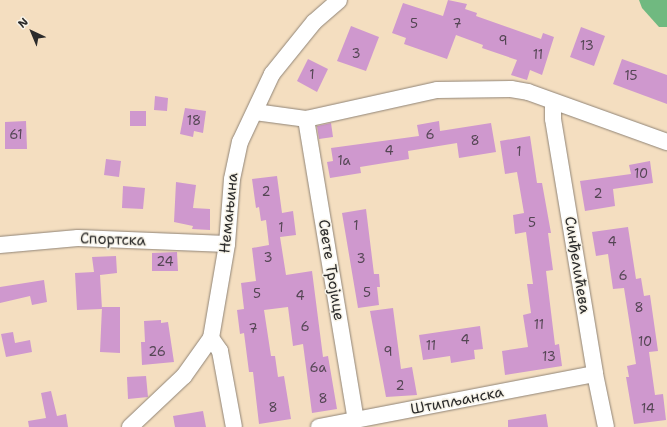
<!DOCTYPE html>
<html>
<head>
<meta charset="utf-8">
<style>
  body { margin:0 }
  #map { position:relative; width:667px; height:427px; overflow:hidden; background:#f4dec0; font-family:"Shantell Sans",sans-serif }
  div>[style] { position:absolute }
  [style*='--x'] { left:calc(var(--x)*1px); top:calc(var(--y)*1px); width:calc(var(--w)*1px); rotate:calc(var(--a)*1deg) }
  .forest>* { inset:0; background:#70b980 }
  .building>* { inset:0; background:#cf98ce }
  .roads { filter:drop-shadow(0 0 1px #908476) drop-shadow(0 0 1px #908476) }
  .minor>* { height:16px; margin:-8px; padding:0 8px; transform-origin:8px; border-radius:8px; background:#fff }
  span { translate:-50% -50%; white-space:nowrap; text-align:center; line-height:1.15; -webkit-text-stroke:3px #f7f3e8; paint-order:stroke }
  .number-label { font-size:13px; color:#544654 }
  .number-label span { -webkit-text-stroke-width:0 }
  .street-label { font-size:15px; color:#2b2b2b }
  .north { position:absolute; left:12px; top:12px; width:40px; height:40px; -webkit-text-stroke:3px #f7f3e8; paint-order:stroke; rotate:316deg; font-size:11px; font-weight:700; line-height:16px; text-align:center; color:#2b2b2b }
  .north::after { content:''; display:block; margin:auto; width:14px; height:18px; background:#2b2b2b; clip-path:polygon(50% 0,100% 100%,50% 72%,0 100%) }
</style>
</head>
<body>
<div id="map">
  <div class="forest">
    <div style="clip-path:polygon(639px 0,667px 0,667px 27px,659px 27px,642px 8px)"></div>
  </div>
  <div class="building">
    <div style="clip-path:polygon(448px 0,467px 4px,465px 9px,477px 13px,476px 16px,541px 39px,543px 33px,554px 37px,542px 75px,530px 70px,527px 80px,511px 75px,517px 60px,482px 48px,483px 45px,456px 35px,447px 59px,404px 44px,406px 38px,392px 33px,403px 3px,443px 16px)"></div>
    <div style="clip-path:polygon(351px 26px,379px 37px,366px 71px,337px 61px)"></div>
    <div style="clip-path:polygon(581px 27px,605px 36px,594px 66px,570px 57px)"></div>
    <div style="clip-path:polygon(308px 59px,328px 69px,317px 92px,297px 81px)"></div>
    <div style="clip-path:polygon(622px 59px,667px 75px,667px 104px,613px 84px)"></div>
    <div style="clip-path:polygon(155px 96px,168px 98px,167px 111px,154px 110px)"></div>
    <div style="clip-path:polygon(185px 108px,206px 111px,203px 133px,194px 131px,193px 137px,180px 134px)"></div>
    <div style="clip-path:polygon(130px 111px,146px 111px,146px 126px,130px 126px)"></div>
    <div style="clip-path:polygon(26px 121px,27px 149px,5px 149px,5px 122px)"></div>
    <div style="clip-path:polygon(439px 121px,440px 131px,491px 123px,496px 152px,459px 158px,457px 143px,408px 151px,409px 159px,360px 167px,361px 173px,330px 178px,327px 162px,333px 161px,331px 148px,419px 136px,417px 125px)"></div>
    <div style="clip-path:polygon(331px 123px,333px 137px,319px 139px,317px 126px)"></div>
    <div style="clip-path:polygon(530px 136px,537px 183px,542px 183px,551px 233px,548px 233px,553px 270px,546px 271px,555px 345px,559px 344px,562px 366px,505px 375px,502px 351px,528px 347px,523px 315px,531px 313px,527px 284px,533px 284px,526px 232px,515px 234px,513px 215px,524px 213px,517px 172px,505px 174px,500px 141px)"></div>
    <div style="clip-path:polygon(106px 159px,121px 161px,119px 177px,104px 175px)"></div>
    <div style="clip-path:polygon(650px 161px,653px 183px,613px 189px,615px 206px,585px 211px,580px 181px,631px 174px,629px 165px)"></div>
    <div style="clip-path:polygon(277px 176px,282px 213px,293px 211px,296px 235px,280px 237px,286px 275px,312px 271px,323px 357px,328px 356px,337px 409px,312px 413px,303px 344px,293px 346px,288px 307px,264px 310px,271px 356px,275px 356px,278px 377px,284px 376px,291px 419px,259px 424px,253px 372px,249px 372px,244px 333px,240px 334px,237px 310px,244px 309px,241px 283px,256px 281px,252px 248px,269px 245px,266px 220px,261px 221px,259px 207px,256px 208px,252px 179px)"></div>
    <div style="clip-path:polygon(176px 182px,196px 185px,193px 208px,210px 209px,210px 230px,192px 229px,193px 226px,174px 222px)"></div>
    <div style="clip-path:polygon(123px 186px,145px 188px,143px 209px,122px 208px)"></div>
    <div style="clip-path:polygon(366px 209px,374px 274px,379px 274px,380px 287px,377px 287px,379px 305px,358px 308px,342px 213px)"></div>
    <div style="clip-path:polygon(628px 227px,636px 279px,641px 278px,644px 296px,650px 295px,658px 351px,649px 352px,655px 395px,663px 394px,666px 420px,634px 424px,626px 377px,629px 377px,627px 366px,636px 364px,624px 288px,613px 289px,608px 254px,596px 256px,592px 232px)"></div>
    <div style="clip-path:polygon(177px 252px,178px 271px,152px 271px,152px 253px)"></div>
    <div style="clip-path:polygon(116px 256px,117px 273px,100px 275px,102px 309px,77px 310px,75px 273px,94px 272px,92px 257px)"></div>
    <div style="clip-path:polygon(44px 280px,47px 302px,32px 305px,30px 296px,0 303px,0 287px)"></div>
    <div style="clip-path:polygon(102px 307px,120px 307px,120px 353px,100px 352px)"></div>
    <div style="clip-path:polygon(393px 308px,401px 369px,412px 367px,417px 395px,386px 397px,370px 311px)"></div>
    <div style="clip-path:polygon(161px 320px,161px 323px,168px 322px,174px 362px,142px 365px,141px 342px,145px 342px,144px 321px)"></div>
    <div style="clip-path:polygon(480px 326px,483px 349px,474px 350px,475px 359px,451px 363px,450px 356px,423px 360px,419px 335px)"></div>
    <div style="clip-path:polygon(13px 332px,15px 343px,30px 340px,32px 352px,6px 357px,1px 334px)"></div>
    <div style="clip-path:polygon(146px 376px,148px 397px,128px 399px,127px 377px)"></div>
    <div style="clip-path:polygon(51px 391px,57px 416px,66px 414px,68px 427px,29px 427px,28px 421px,46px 418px,41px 393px)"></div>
    <div style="clip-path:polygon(203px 411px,206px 427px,175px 427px,173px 416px)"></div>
    <div style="clip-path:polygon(546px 414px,548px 427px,508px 427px,508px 420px)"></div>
  </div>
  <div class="roads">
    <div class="minor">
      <div style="--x:553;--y:103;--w:16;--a:90"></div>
      <div style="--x:553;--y:119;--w:258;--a:80.6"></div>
      <div style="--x:595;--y:374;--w:54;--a:78.3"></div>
      <div style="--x:255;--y:112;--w:51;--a:7.8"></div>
      <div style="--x:306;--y:119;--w:134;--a:-12.5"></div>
      <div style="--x:437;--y:90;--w:74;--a:-0.8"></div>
      <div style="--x:511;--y:89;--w:17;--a:10"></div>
      <div style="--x:528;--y:92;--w:148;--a:19.8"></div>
      <div style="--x:306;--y:119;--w:305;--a:80.6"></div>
      <div style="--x:0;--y:245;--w:78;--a:-5.1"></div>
      <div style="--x:78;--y:238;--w:149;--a:2.3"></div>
      <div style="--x:211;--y:338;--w:16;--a:55"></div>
      <div style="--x:220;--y:351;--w:77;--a:79.6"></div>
      <div style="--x:130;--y:427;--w:74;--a:-43.4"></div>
      <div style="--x:184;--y:376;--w:47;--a:-54.6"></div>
      <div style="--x:211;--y:338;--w:95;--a:-80.3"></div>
      <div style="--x:227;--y:244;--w:65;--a:-85.6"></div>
      <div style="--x:232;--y:179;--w:38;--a:-78"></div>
      <div style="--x:240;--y:142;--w:75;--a:-64.8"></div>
      <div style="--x:272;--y:74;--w:67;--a:-51.1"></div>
      <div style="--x:314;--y:22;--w:33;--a:-41"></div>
      <div style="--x:319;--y:427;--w:281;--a:-10.9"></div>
    </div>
  </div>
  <div class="number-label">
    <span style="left:414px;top:24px">5</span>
    <span style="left:457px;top:24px">7</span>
    <span style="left:503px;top:41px">9</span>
    <span style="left:587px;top:46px">13</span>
    <span style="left:356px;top:54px">3</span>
    <span style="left:538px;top:55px">11</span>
    <span style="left:312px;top:75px">1</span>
    <span style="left:631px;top:76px">15</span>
    <span style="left:194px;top:121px">18</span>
    <span style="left:16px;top:135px">61</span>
    <span style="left:430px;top:135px">6</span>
    <span style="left:475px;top:141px">8</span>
    <span style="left:389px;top:151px">4</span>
    <span style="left:519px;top:152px">1</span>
    <span style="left:344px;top:161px">1a</span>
    <span style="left:641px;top:174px">10</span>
    <span style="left:266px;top:192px">2</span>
    <span style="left:598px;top:194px">2</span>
    <span style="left:532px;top:223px">5</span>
    <span style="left:356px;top:226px">1</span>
    <span style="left:281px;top:228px">1</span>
    <span style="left:612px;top:242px">4</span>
    <span style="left:268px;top:258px">3</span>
    <span style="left:361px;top:259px">3</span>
    <span style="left:165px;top:262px">24</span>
    <span style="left:623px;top:276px">6</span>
    <span style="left:367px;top:293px">5</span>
    <span style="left:257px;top:294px">5</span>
    <span style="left:300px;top:296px">4</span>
    <span style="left:639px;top:308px">8</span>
    <span style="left:539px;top:325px">11</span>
    <span style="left:305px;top:327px">6</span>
    <span style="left:253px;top:329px">7</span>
    <span style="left:465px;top:340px">4</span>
    <span style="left:645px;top:342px">10</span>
    <span style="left:431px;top:346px">11</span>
    <span style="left:157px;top:352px">26</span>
    <span style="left:388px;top:352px">9</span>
    <span style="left:549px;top:357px">13</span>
    <span style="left:318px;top:368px">6a</span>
    <span style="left:400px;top:386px">2</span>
    <span style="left:323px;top:399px">8</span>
    <span style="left:273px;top:408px">8</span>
    <span style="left:648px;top:409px">14</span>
  </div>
  <div class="street-label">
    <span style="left:229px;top:213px;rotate:-84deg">Немањина</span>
    <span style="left:113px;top:240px;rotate:2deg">Спортска</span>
    <span style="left:577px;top:265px;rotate:81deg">Синђелићева</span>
    <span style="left:331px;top:270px;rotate:81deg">Свете Тројице</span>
    <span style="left:457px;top:401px;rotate:-11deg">Штипљанска</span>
  </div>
  <div class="north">N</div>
</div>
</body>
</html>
